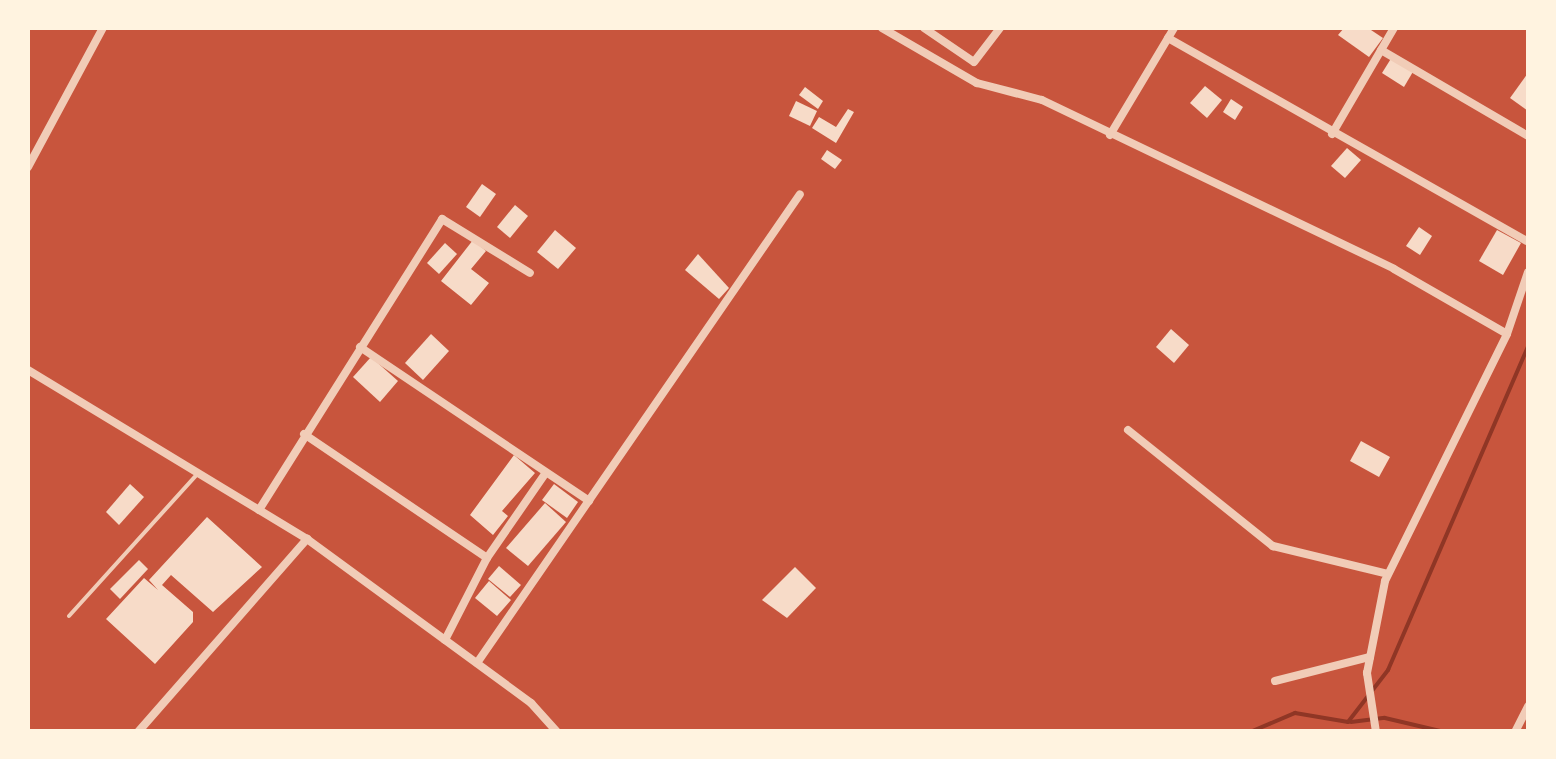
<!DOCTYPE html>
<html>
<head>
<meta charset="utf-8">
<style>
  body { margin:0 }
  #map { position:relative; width:1556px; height:759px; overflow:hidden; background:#c8553d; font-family:"Fira Sans",sans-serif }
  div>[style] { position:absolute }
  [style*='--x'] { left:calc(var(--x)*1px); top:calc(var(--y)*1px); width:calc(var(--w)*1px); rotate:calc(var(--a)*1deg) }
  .stream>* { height:4px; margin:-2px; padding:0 2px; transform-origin:2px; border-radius:2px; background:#8f3625 }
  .building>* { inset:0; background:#f7dbc8 }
  .service>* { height:4px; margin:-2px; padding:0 2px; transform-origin:2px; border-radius:2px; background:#f1ccb7 }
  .minor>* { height:8px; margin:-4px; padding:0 4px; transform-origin:4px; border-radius:4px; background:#f1ccb7 }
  span { translate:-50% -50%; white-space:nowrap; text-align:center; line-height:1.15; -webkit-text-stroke:10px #fff3e0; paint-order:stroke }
  .frame { position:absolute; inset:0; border:30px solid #fff3e0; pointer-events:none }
</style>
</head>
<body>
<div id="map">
  <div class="stream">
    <div style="--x:1351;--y:722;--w:34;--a:-7"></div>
    <div style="--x:1385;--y:718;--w:61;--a:13.3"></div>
    <div style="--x:1250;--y:732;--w:49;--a:-22.9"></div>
    <div style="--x:1295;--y:713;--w:54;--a:9.6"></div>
    <div style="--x:1348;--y:722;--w:66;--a:-52.4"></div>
    <div style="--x:1388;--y:670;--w:352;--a:-66.6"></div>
  </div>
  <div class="building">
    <div style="clip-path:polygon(1344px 28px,1368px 28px,1383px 38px,1369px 57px,1338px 35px)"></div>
    <div style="clip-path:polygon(1392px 57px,1414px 70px,1404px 87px,1382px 73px)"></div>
    <div style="clip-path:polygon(1528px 73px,1528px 111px,1510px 98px)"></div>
    <div style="clip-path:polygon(1205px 86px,1222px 100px,1207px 118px,1190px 103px)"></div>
    <div style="clip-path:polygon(805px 87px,823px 101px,818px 109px,799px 95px)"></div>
    <div style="clip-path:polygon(1231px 99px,1243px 107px,1235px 120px,1223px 112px)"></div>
    <div style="clip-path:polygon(796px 101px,817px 111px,810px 126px,789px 116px)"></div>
    <div style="clip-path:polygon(848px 109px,854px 112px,836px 143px,812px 128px,819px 117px,836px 127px)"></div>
    <div style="clip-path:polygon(1347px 148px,1361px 160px,1345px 178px,1331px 166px)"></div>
    <div style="clip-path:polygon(827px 150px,842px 160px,835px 169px,821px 159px)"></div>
    <div style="clip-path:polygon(482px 184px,496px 194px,480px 217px,466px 207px)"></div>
    <div style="clip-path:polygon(515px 205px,528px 216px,510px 238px,497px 227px)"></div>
    <div style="clip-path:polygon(1419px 227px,1432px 236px,1420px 255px,1406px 246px)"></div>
    <div style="clip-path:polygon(555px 230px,576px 248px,558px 269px,537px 252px)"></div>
    <div style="clip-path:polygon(1497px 230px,1521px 243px,1503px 275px,1479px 261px)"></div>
    <div style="clip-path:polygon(473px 240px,486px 251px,471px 269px,489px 283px,471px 305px,441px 281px)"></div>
    <div style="clip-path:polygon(445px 243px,457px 254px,439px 274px,427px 263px)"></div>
    <div style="clip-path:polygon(698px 254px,729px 288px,719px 299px,685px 270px)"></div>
    <div style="clip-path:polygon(1171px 329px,1189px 345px,1174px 363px,1156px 347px)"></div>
    <div style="clip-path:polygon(431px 334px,449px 351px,423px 380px,405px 363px)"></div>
    <div style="clip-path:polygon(371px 357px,398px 381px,380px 402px,353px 377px)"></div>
    <div style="clip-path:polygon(1361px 441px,1390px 457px,1379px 477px,1350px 461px)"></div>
    <div style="clip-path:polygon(514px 455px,535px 473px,502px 511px,508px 516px,493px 535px,470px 515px)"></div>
    <div style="clip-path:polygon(130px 484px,144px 497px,119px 525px,106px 512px)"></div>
    <div style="clip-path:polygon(554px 484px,578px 502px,567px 518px,542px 500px)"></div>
    <div style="clip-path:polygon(545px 503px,566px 522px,528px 566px,506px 548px)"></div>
    <div style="clip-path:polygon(207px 517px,262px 567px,213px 612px,171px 575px,162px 585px,193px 612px,193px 622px,155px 664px,106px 619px,144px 578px,158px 590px,149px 580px)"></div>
    <div style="clip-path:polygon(139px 560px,148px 569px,120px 599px,110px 589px)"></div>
    <div style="clip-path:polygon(499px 566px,521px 585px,510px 597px,488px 579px)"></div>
    <div style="clip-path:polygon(795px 567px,816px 588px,787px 618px,762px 600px)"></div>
    <div style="clip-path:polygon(489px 581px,511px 600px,497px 616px,475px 598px)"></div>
  </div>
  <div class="service">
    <div style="--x:69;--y:616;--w:193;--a:-47.9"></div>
  </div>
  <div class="minor">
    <div style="--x:882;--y:28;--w:110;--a:30.1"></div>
    <div style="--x:977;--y:83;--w:67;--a:14.7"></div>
    <div style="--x:1042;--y:100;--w:390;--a:25.6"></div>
    <div style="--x:1394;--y:269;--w:130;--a:29.9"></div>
    <div style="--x:924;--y:28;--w:60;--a:34.2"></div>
    <div style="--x:974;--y:62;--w:43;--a:-52.6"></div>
    <div style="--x:1168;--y:38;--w:414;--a:29.5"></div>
    <div style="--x:1381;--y:50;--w:170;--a:30.3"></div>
    <div style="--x:1332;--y:134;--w:123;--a:-59.7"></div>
    <div style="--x:1110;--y:135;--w:125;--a:-59.1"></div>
    <div style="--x:28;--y:167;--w:158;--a:-61.7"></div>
    <div style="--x:360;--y:347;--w:276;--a:33.9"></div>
    <div style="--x:28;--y:370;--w:326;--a:31.2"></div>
    <div style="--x:307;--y:539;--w:278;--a:36.2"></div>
    <div style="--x:531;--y:703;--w:39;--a:48"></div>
    <div style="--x:1128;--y:430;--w:186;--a:38.7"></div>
    <div style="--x:1273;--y:546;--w:118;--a:13.7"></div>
    <div style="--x:304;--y:434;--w:221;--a:34.1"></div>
    <div style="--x:259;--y:510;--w:344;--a:-57.8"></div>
    <div style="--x:442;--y:219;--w:103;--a:31.5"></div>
    <div style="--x:445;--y:640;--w:92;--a:-62.9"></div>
    <div style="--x:487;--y:558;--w:102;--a:-55.4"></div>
    <div style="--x:477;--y:663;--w:569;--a:-55.44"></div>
    <div style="--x:1275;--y:681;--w:98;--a:-14.2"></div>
    <div style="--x:138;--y:732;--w:257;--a:-48.8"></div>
    <div style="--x:1376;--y:732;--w:60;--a:-98.7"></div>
    <div style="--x:1367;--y:673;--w:94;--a:-78.9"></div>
    <div style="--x:1385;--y:581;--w:275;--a:-63.7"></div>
    <div style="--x:1507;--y:334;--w:65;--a:-71.3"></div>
    <div style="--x:1515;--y:732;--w:29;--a:-63"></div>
  </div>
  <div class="frame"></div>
</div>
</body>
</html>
